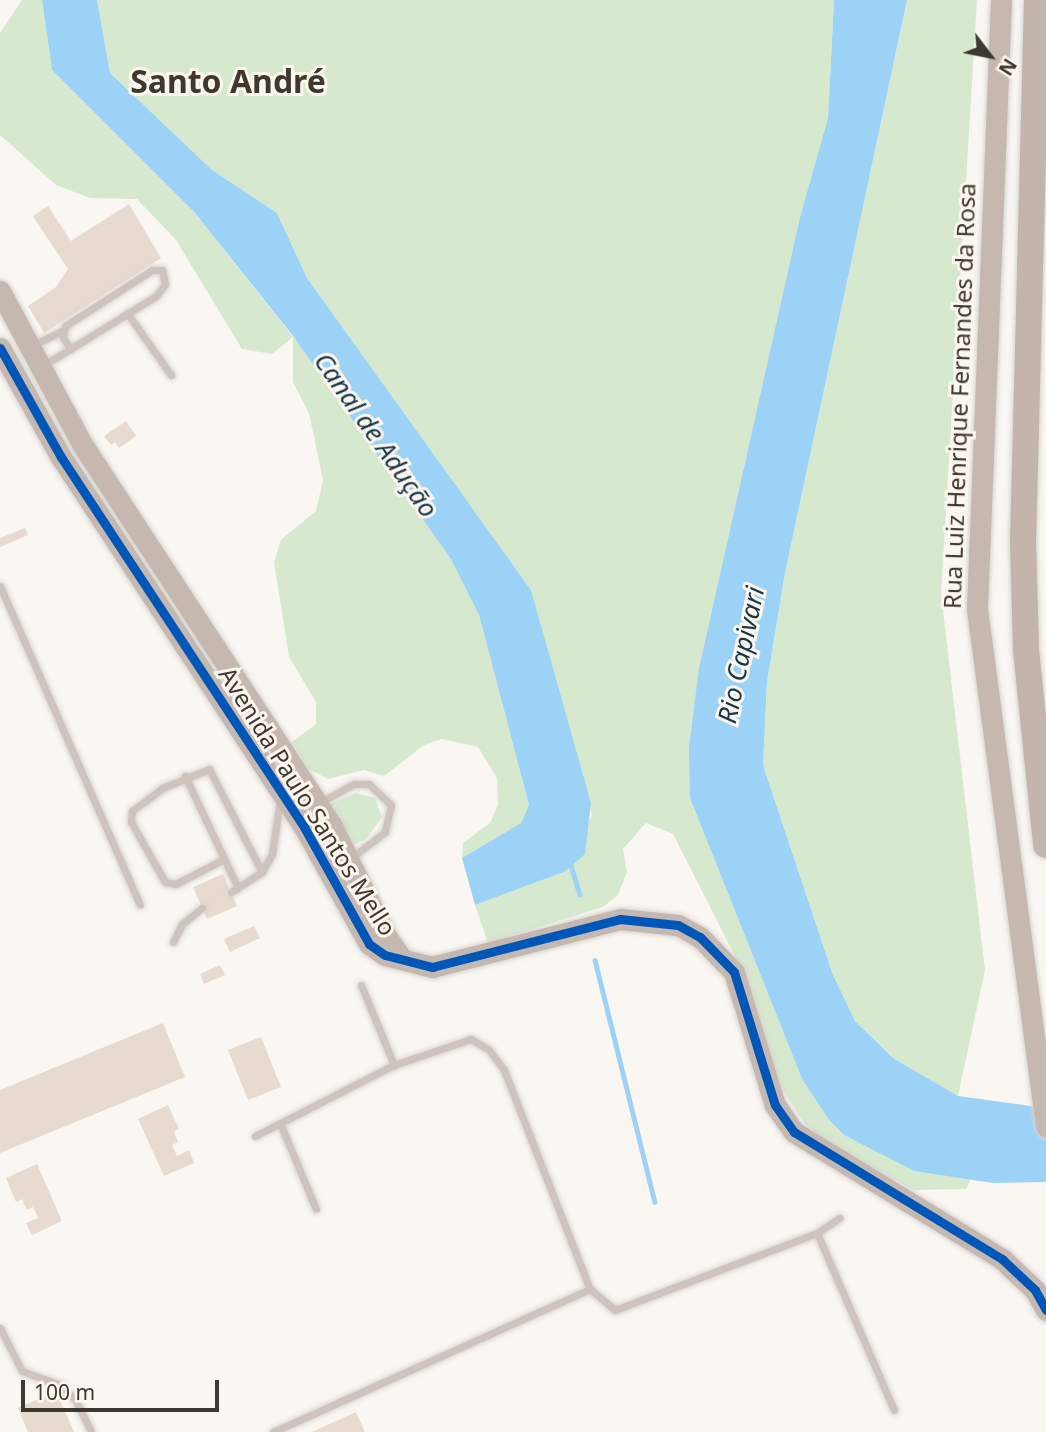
<!DOCTYPE html>
<html>
<head>
<meta charset="utf-8">
<style>
  body { margin:0 }
  #map { position:relative; width:1046px; height:1432px; overflow:hidden; background:#faf6f2; font-family:"Noto Sans",sans-serif }
  div>[style] { position:absolute }
  [style*='--x'] { left:calc(var(--x)*1px); top:calc(var(--y)*1px); width:calc(var(--w)*1px); rotate:calc(var(--a)*1deg) }
  .green>* { inset:0; background:#d6e9cf }
  .water>* { inset:0; background:#9cd2f6 }
  .stream>* { height:4.5px; margin:-2.25px; padding:0 2.25px; transform-origin:2.25px; border-radius:2.25px; background:#9cd2f6 }
  .building>* { inset:0; background:#e7dad0 }
  .roads { filter:drop-shadow(0 0 2px #d7d4d0) drop-shadow(0 0 2px #d7d4d0) }
  .lane>* { height:7px; margin:-3.5px; padding:0 3.5px; transform-origin:3.5px; border-radius:3.5px; background:#cec3bd }
  .secondary>* { height:21px; margin:-10.5px; padding:0 10.5px; transform-origin:10.5px; border-radius:10.5px; background:#c5b8b1 }
  .highway>* { height:26px; margin:-13px; padding:0 13px; transform-origin:13px; border-radius:13px; background:#c3b5ad }
  .cycleway>* { height:9px; margin:-4.5px; padding:0 4.5px; transform-origin:4.5px; border-radius:4.5px; background:#0057b8 }
  span { translate:-50% -50%; white-space:nowrap; text-align:center; line-height:1.15; -webkit-text-stroke:6px #fdf6ef; paint-order:stroke }
  .street-label { font-size:24px; color:#3e3831 }
  .water-label { font-size:26px; color:#14374c; font-style:italic }
  .district-label { font-size:32px; color:#3e3831; font-weight:700 }
  .north { position:absolute; left:955px; top:21px; width:70px; height:70px; -webkit-text-stroke:5px #fdf6ef; paint-order:stroke; rotate:122deg; font-size:19px; font-weight:700; line-height:28px; text-align:center; color:#3e3831 }
  .north::after { content:''; display:block; margin:auto; width:24px; height:32px; background:#3e3831; clip-path:polygon(50% 0,100% 100%,50% 72%,0 100%) }
  .scale { position:absolute; left:21px; top:1380px; width:198px; height:32px; box-sizing:border-box; border:4px solid #3e3831; border-top:0; padding-left:9px; font-size:21px; line-height:24px; white-space:nowrap; color:#3e3831; -webkit-text-stroke:5px #fdf6ef; paint-order:stroke }
</style>
</head>
<body>
<div id="map">
  <div class="green">
    <div style="clip-path:polygon(22px 0,42px 0,52px 70px,195px 213px,331px 385px,452px 559px,479px 615px,529px 805px,521px 823px,462px 858px,463px 843px,490px 823px,498px 805px,497px 778px,478px 747px,442px 739px,424px 745px,384px 776px,364px 770px,328px 779px,307px 768px,292px 742px,316px 724px,316px 702px,289px 657px,274px 562px,281px 540px,316px 511px,323px 480px,309px 413px,293px 382px,293px 337px,272px 354px,242px 349px,176px 240px,137px 199px,90px 198px,56px 185px,0 135px,0 33px)"></div>
    <div style="clip-path:polygon(97px 0,834px 0,828px 118px,800px 217px,699px 668px,690px 798px,802px 1079px,829px 1120px,844px 1135px,914px 1171px,971px 1179px,966px 1189px,914px 1190px,845px 1156px,805px 1124px,777px 1081px,743px 972px,673px 834px,646px 823px,623px 849px,627px 872px,618px 895px,603px 907px,488px 943px,475px 905px,564px 872px,592px 815px,531px 590px,307px 278px,277px 213px,212px 170px,110px 73px)"></div>
    <div style="clip-path:polygon(907px 0,977px 0,941px 593px,985px 970px,958px 1096px,893px 1058px,855px 1021px,833px 975px,763px 765px,767px 682px,785px 573px)"></div>
    <div style="clip-path:polygon(356px 793px,375px 798px,382px 817px,366px 839px,353px 845px,330px 804px)"></div>
  </div>
  <div class="water">
    <div style="clip-path:polygon(42px 0,97px 0,110px 73px,212px 170px,277px 213px,307px 278px,531px 590px,591px 803px,585px 854px,564px 872px,475px 905px,462px 858px,521px 823px,529px 805px,479px 615px,451px 559px,293px 336px,195px 213px,52px 70px)"></div>
    <div style="clip-path:polygon(834px 0,907px 0,785px 573px,767px 682px,763px 765px,833px 975px,855px 1021px,893px 1058px,958px 1096px,1046px 1108px,1046px 1182px,993px 1183px,914px 1171px,844px 1135px,829px 1120px,802px 1079px,690px 798px,689px 748px,699px 668px,800px 217px,828px 118px)"></div>
  </div>
  <div class="stream">
    <div style="--x:570;--y:862;--w:34;--a:73"></div>
    <div style="--x:595;--y:960;--w:249;--a:76.1"></div>
  </div>
  <div class="building">
    <div style="clip-path:polygon(129px 204px,161px 258px,44px 333px,28px 306px,56px 287px,68px 269px,33px 216px,48px 206px,71px 241px)"></div>
    <div style="clip-path:polygon(126px 421px,136px 436px,119px 448px,115px 442px,111px 445px,104px 436px)"></div>
    <div style="clip-path:polygon(25px 528px,28px 535px,0 547px,0 538px)"></div>
    <div style="clip-path:polygon(223px 874px,237px 906px,207px 919px,193px 887px)"></div>
    <div style="clip-path:polygon(254px 926px,260px 938px,230px 952px,224px 939px)"></div>
    <div style="clip-path:polygon(220px 965px,225px 975px,204px 984px,200px 974px)"></div>
    <div style="clip-path:polygon(163px 1023px,185px 1077px,0 1153px,0 1090px)"></div>
    <div style="clip-path:polygon(261px 1037px,281px 1087px,248px 1100px,228px 1050px)"></div>
    <div style="clip-path:polygon(168px 1105px,179px 1129px,174px 1131px,178px 1142px,172px 1145px,177px 1156px,189px 1150px,194px 1163px,164px 1176px,138px 1119px)"></div>
    <div style="clip-path:polygon(37px 1164px,62px 1221px,32px 1235px,26px 1223px,38px 1218px,33px 1207px,27px 1210px,22px 1199px,16px 1202px,6px 1178px)"></div>
    <div style="clip-path:polygon(56px 1391px,74px 1432px,28px 1432px,18px 1408px)"></div>
    <div style="clip-path:polygon(356px 1412px,365px 1432px,312px 1432px)"></div>
  </div>
  <div class="roads">
    <div class="lane">
      <div style="--x:127;--y:313;--w:76;--a:54.6"></div>
      <div style="--x:31;--y:346;--w:34;--a:-26"></div>
      <div style="--x:44;--y:365;--w:132;--a:-31.6"></div>
      <div style="--x:156;--y:296;--w:15;--a:-53"></div>
      <div style="--x:165;--y:284;--w:14;--a:-102"></div>
      <div style="--x:162;--y:270;--w:10;--a:180"></div>
      <div style="--x:152;--y:270;--w:103;--a:147.2"></div>
      <div style="--x:65;--y:326;--w:11;--a:100"></div>
      <div style="--x:63;--y:337;--w:14;--a:60"></div>
      <div style="--x:0;--y:586;--w:348;--a:66.3"></div>
      <div style="--x:185;--y:776;--w:124;--a:64.7"></div>
      <div style="--x:321;--y:802;--w:38;--a:-29"></div>
      <div style="--x:354;--y:784;--w:15;--a:0"></div>
      <div style="--x:369;--y:784;--w:30;--a:44"></div>
      <div style="--x:391;--y:805;--w:28;--a:103"></div>
      <div style="--x:385;--y:832;--w:44;--a:142.4"></div>
      <div style="--x:224;--y:859;--w:54;--a:152.5"></div>
      <div style="--x:176;--y:884;--w:11;--a:-170"></div>
      <div style="--x:165;--y:882;--w:69;--a:-119.5"></div>
      <div style="--x:131;--y:822;--w:11;--a:-85"></div>
      <div style="--x:132;--y:811;--w:38;--a:-37"></div>
      <div style="--x:162;--y:788;--w:51;--a:-22"></div>
      <div style="--x:209;--y:769;--w:116;--a:62.8"></div>
      <div style="--x:231;--y:892;--w:37;--a:-33"></div>
      <div style="--x:262;--y:872;--w:21;--a:-61"></div>
      <div style="--x:272;--y:854;--w:55;--a:-81.6"></div>
      <div style="--x:173;--y:942;--w:20;--a:-63"></div>
      <div style="--x:182;--y:924;--w:26;--a:-39"></div>
      <div style="--x:361;--y:985;--w:87;--a:67.6"></div>
      <div style="--x:280;--y:1123;--w:93;--a:67.3"></div>
      <div style="--x:255;--y:1136;--w:156;--a:-27.1"></div>
      <div style="--x:394;--y:1065;--w:81;--a:-18.7"></div>
      <div style="--x:471;--y:1039;--w:21;--a:31"></div>
      <div style="--x:489;--y:1050;--w:25;--a:53"></div>
      <div style="--x:504;--y:1070;--w:235;--a:68.6"></div>
      <div style="--x:590;--y:1289;--w:33;--a:40"></div>
      <div style="--x:615;--y:1310;--w:216;--a:-20.9"></div>
      <div style="--x:817;--y:1233;--w:27;--a:-34"></div>
      <div style="--x:817;--y:1233;--w:193;--a:66.5"></div>
      <div style="--x:0;--y:1328;--w:48;--a:62.9"></div>
      <div style="--x:22;--y:1371;--w:40;--a:20.2"></div>
      <div style="--x:60;--y:1385;--w:21;--a:43"></div>
      <div style="--x:75;--y:1399;--w:37;--a:64"></div>
      <div style="--x:273;--y:1432;--w:348;--a:-24.3"></div>
    </div>
    <div class="secondary">
      <div style="--x:1001;--y:0;--w:609;--a:92.26"></div>
      <div style="--x:977;--y:609;--w:522;--a:82.4"></div>
      <div style="--x:0;--y:291;--w:174;--a:61.8"></div>
      <div style="--x:82;--y:444;--w:457;--a:56.8"></div>
      <div style="--x:332;--y:826;--w:123;--a:63.9"></div>
      <div style="--x:386;--y:936;--w:29;--a:55"></div>
      <div style="--x:0;--y:348;--w:125;--a:60.8"></div>
      <div style="--x:61;--y:457;--w:443;--a:56.7"></div>
      <div style="--x:304;--y:827;--w:134;--a:60.9"></div>
      <div style="--x:369;--y:944;--w:19;--a:35"></div>
      <div style="--x:385;--y:955;--w:49;--a:14.3"></div>
      <div style="--x:432;--y:967;--w:194;--a:-14.3"></div>
      <div style="--x:620;--y:919;--w:58;--a:5.9"></div>
      <div style="--x:678;--y:925;--w:25;--a:29"></div>
      <div style="--x:700;--y:937;--w:49;--a:45.8"></div>
      <div style="--x:734;--y:972;--w:139;--a:72.9"></div>
      <div style="--x:775;--y:1105;--w:33;--a:55"></div>
      <div style="--x:794;--y:1132;--w:244;--a:31.4"></div>
      <div style="--x:1002;--y:1259;--w:45;--a:43.2"></div>
      <div style="--x:1035;--y:1290;--w:23;--a:61"></div>
    </div>
    <div class="highway">
      <div style="--x:1037;--y:0;--w:541;--a:91.48"></div>
      <div style="--x:1023;--y:541;--w:109;--a:88.4"></div>
      <div style="--x:1026;--y:650;--w:196;--a:84.1"></div>
    </div>
  </div>
  <div class="cycleway">
    <div style="--x:0;--y:348;--w:125;--a:60.8"></div>
    <div style="--x:61;--y:457;--w:443;--a:56.7"></div>
    <div style="--x:304;--y:827;--w:134;--a:60.9"></div>
    <div style="--x:369;--y:944;--w:19;--a:35"></div>
    <div style="--x:385;--y:955;--w:49;--a:14.3"></div>
    <div style="--x:432;--y:967;--w:194;--a:-14.3"></div>
    <div style="--x:620;--y:919;--w:58;--a:5.9"></div>
    <div style="--x:678;--y:925;--w:25;--a:29"></div>
    <div style="--x:700;--y:937;--w:49;--a:45.8"></div>
    <div style="--x:734;--y:972;--w:139;--a:72.9"></div>
    <div style="--x:775;--y:1105;--w:33;--a:55"></div>
    <div style="--x:794;--y:1132;--w:244;--a:31.4"></div>
    <div style="--x:1002;--y:1259;--w:45;--a:43.2"></div>
    <div style="--x:1035;--y:1290;--w:23;--a:61"></div>
  </div>
  <div class="street-label">
    <span style="left:959px;top:396px;rotate:-88deg">Rua Luiz Henrique Fernandes da Rosa</span>
    <span style="left:308px;top:801px;rotate:58deg">Avenida Paulo Santos Mello</span>
  </div>
  <div class="water-label">
    <span style="left:376px;top:435px;rotate:55deg">Canal de Adução</span>
    <span style="left:741px;top:655px;rotate:-78deg">Rio Capivari</span>
  </div>
  <div class="district-label">
    <span style="left:228px;top:81px">Santo André</span>
  </div>
  <div class="north">N</div>
  <div class="scale">100 m</div>
</div>
</body>
</html>
